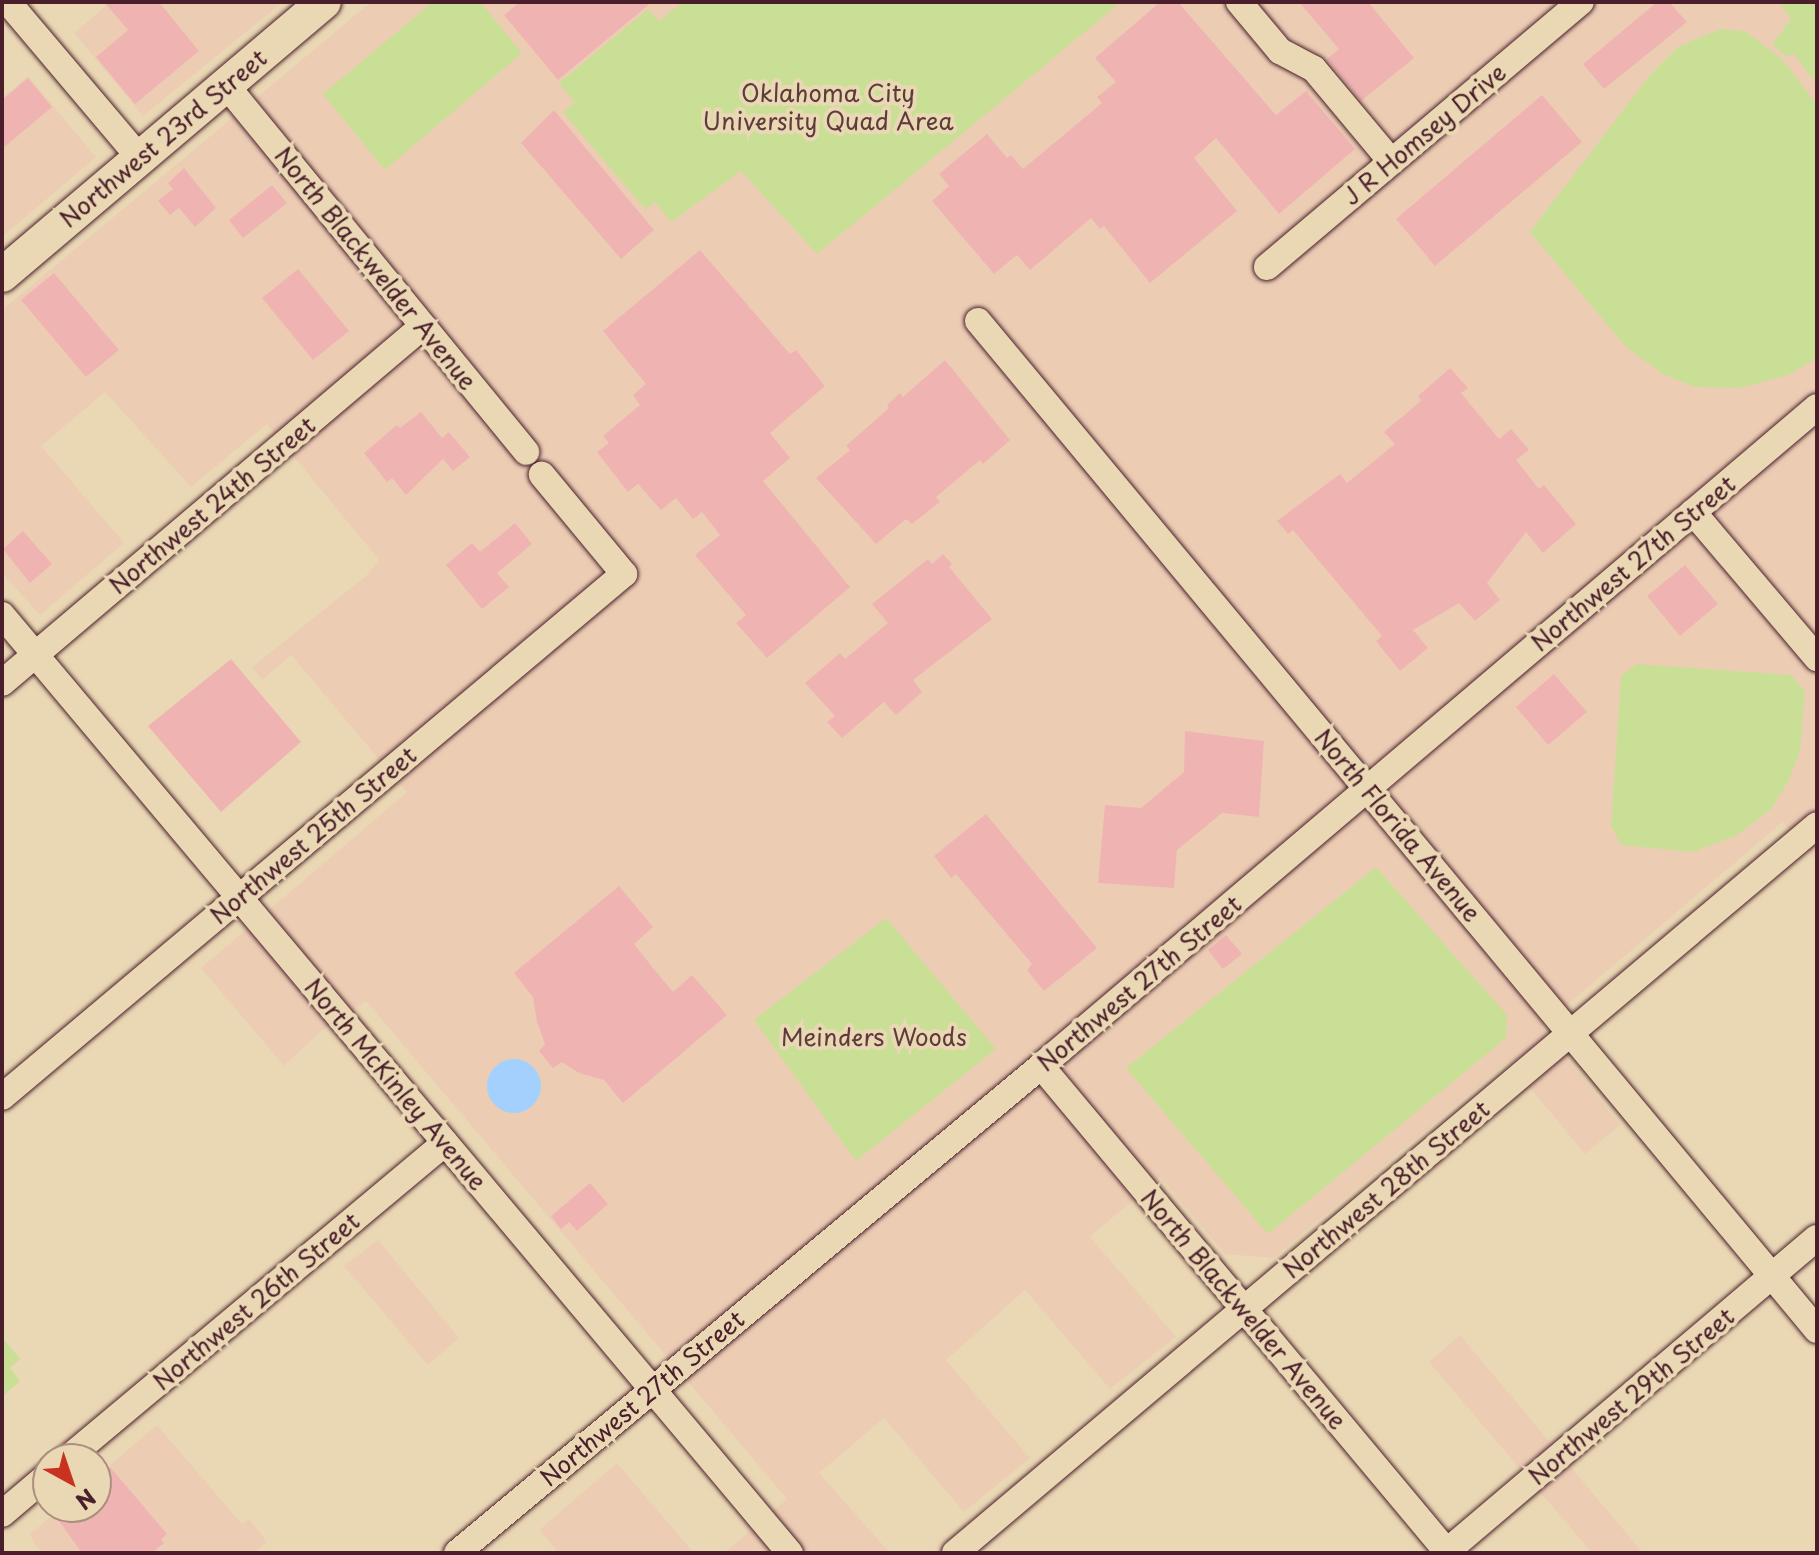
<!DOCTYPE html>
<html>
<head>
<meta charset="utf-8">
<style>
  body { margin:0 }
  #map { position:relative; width:1819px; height:1555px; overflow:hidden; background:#ead8b5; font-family:"Playpen Sans",sans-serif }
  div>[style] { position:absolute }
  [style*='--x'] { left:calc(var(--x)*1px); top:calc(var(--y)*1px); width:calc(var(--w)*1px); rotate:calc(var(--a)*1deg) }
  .built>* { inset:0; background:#eccdb4 }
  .green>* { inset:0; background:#c9df95 }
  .water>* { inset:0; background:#a3d0fd }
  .round { border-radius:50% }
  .building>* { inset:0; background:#efb4b2 }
  .roads { filter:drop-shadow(0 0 2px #4a1f2b) drop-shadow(0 0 2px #4a1f2b) }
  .minor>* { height:26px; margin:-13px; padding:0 13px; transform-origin:13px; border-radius:13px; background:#ead8b5 }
  .major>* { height:34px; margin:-17px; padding:0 17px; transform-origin:17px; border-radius:17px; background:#ead8b5 }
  span { translate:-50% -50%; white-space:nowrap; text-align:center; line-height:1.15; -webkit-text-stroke:8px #ead8b5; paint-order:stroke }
  .park-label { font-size:24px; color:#5d3c3b }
  .street-label { font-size:24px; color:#4a1f2b }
  .frame { position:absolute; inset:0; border:4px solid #4a1f2b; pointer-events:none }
  .north { position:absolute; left:32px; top:1443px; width:80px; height:80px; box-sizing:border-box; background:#ead8b5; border:2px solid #aa8e7e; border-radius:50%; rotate:140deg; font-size:22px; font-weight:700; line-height:32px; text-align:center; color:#4a1f2b }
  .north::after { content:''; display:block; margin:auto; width:28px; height:36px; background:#c8321e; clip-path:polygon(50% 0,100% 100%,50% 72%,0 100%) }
</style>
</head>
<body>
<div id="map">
  <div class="built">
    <div style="clip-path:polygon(110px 2px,283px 2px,143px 116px,74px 33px)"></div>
    <div style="clip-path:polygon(371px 2px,1817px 2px,1817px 861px,1783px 822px,1541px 1027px,1620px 1125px,1585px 1154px,1508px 1061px,1273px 1258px,1225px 1254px,1160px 1177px,1090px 1237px,1176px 1337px,1110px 1389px,1025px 1290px,946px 1360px,1030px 1458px,964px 1512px,884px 1418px,819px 1473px,890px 1553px,724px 1553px,787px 1499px,366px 1001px,321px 1031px,284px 1066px,201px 968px,407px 792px,291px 655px,262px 680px,252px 667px,366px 576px,379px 560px,267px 424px,191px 487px,105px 392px,41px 446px,124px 543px,40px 615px,2px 573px,2px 310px)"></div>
    <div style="clip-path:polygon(28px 76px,96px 157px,2px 237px,2px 98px)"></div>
    <div style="clip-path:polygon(378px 1240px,459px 1338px,428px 1365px,344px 1266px)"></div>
    <div style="clip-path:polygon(1460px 1335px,1643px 1553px,1592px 1553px,1429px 1362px)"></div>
    <div style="clip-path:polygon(157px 1425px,242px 1524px,249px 1519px,267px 1542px,254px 1553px,44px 1553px,35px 1545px,30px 1534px,62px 1507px,96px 1507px,96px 1477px)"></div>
    <div style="clip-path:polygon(617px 1463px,694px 1553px,559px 1553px,539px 1530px)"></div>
  </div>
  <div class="green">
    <div style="clip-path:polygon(433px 2px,480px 2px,522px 53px,385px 170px,323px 94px)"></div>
    <div style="clip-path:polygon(683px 2px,1121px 2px,817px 254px,741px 171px,671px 222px,655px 202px,645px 209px,563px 112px,575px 102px,559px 83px,648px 9px,659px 21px)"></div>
    <div style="clip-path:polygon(1779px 2px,1811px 2px,1817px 9px,1817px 85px,1793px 53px,1787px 57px,1772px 44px,1791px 19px)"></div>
    <div style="clip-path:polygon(1720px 29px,1745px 31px,1782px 59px,1817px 105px,1817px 358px,1788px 375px,1740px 388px,1695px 387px,1663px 374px,1626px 347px,1530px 232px,1650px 75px,1678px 47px)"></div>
    <div style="clip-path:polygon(1637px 664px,1791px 675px,1805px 692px,1800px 751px,1789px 780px,1771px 809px,1737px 835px,1693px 852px,1621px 845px,1611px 826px,1621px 676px)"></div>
    <div style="clip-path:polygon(1376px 867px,1507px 1015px,1506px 1038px,1268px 1234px,1126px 1068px)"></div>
    <div style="clip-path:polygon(886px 918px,996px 1049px,856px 1161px,754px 1020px)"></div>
    <div style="clip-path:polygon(2px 1337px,20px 1359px,10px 1368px,20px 1381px,4px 1395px)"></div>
  </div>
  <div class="water">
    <div class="round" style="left:487px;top:1059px;width:54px;height:54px"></div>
  </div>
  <div class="building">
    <div style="clip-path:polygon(104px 2px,159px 2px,199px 51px,135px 104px,96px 57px,128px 30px)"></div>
    <div style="clip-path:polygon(520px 2px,652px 2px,558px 80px,504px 15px)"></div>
    <div style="clip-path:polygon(1160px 2px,1178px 2px,1276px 115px,1306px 91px,1355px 149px,1279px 214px,1216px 138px,1194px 158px,1237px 211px,1150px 283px,1104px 226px,1100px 229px,1091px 218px,1030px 270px,1017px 255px,994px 274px,932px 201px,949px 186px,939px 174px,987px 134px,1007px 158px,1011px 155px,1023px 169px,1102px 103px,1097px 97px,1116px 82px,1095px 58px)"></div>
    <div style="clip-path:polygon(1299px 2px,1368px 2px,1414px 58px,1361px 101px,1327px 59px,1339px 49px)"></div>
    <div style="clip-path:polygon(1657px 2px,1669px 2px,1687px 22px,1604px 89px,1583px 64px)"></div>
    <div style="clip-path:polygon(28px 78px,52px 107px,2px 149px,2px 100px)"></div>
    <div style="clip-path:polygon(1542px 95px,1582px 142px,1435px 266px,1396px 219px)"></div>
    <div style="clip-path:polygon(554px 110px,654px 230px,621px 259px,521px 143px)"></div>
    <div style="clip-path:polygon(184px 168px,216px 208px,195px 227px,179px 208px,170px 215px,158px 201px,173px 189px,168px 183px)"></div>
    <div style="clip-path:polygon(272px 185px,287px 203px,243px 238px,229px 220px)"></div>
    <div style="clip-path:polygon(700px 250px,790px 354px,796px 350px,825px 386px,770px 433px,790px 458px,763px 481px,850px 587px,767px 658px,736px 623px,746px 615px,695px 555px,720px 535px,702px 512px,693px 519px,676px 498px,661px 510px,638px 484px,628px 492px,597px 452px,609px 443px,603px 436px,640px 405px,633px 395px,646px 384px,603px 331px)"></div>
    <div style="clip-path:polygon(298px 269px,349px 331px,313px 360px,262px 298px)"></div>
    <div style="clip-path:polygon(54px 273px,119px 350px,86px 377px,21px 300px)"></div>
    <div style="clip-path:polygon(945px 360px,1010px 440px,983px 464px,980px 460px,936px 497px,940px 502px,912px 524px,906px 519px,876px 544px,816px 478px,850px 450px,846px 446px,889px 408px,887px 405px,900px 393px,903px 397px)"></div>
    <div style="clip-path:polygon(1450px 368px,1468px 388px,1461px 393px,1499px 439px,1511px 429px,1529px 450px,1516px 460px,1539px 489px,1544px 485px,1576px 524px,1543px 553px,1526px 532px,1487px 583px,1500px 600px,1475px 621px,1459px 603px,1413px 630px,1428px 648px,1400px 671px,1376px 641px,1382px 636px,1293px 530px,1288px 534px,1277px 521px,1340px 474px,1347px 483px,1395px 444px,1384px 432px,1421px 401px,1418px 396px)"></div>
    <div style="clip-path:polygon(421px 412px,442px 438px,449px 432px,470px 457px,453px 471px,443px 459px,406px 495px,392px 478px,387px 482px,364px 453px,397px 425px,400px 428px)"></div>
    <div style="clip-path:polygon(515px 523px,532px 544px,497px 573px,509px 587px,482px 609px,446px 565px,472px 543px,480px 552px)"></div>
    <div style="clip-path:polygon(23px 531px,52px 564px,30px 583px,3px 549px)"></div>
    <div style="clip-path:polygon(943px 554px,952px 564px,949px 567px,992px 619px,913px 680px,922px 692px,896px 715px,884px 702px,842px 738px,827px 722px,835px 716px,805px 683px,840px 653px,845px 659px,888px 623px,872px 604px,928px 559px,932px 564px)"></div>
    <div style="clip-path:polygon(1685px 565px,1718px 604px,1680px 636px,1647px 596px)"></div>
    <div style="clip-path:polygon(231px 659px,301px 742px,221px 812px,148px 726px)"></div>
    <div style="clip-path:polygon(1554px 674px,1587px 712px,1548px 745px,1516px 707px)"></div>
    <div style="clip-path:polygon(1185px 731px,1264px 741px,1259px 817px,1222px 813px,1177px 850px,1174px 888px,1098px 883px,1105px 805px,1141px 808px,1184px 772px)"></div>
    <div style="clip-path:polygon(986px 814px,1097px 948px,1044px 991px,1027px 970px,1032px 964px,956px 874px,951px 878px,934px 856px)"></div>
    <div style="clip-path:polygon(619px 886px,653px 927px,634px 944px,653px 968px,673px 992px,692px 975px,727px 1015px,623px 1103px,604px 1080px,579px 1073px,562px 1062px,553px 1068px,539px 1051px,545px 1044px,537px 1022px,533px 997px,514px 973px)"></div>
    <div style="clip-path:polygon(1226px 935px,1242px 954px,1223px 969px,1208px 950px)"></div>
    <div style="clip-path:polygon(590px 1183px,608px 1204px,577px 1231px,569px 1222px,561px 1229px,551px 1216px)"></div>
    <div style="clip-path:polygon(110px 1467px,167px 1534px,161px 1539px,164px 1543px,152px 1553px,82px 1553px,54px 1514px,62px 1507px,96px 1507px,96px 1478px)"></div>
  </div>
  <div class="roads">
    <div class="minor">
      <div style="--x:8;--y:2;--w:204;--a:49.8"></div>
      <div style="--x:1239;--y:2;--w:64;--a:50.1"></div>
      <div style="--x:1280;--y:51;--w:38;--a:28"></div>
      <div style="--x:1314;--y:69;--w:120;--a:50.1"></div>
      <div style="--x:226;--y:85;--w:474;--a:50.7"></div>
      <div style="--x:1267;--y:267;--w:411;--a:-40.2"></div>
      <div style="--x:978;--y:321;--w:1312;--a:50.26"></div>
      <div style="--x:1693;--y:512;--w:192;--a:49.7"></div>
      <div style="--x:2;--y:615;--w:1225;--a:49.97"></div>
      <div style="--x:2;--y:683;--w:552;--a:-40.3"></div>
      <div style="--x:1041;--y:1066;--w:635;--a:50.11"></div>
      <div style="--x:2;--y:1097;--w:813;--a:-40.06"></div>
      <div style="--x:624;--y:574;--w:129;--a:-129.6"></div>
      <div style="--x:67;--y:1459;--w:493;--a:-39.9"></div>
      <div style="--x:2;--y:1514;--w:60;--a:-40.3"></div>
      <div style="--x:457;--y:1553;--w:760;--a:-39.82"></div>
      <div style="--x:1041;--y:1066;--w:1018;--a:-40.34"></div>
      <div style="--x:955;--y:1553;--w:1128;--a:-40.18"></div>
      <div style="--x:1445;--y:1553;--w:487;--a:-40.3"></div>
    </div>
    <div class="major">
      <div style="--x:2;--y:275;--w:422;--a:-40.3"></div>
    </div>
  </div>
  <div class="park-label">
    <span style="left:828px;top:107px">Oklahoma City<br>University Quad Area</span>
    <span style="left:874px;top:1037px">Meinders Woods</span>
  </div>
  <div class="street-label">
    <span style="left:1424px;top:134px;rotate:-40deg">J R Homsey Drive</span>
    <span style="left:163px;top:138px;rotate:-40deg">Northwest 23rd Street</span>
    <span style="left:376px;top:268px;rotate:51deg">North Blackwelder Avenue</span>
    <span style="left:212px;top:505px;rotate:-40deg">Northwest 24th Street</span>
    <span style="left:1633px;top:563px;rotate:-40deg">Northwest 27th Street</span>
    <span style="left:1398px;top:825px;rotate:50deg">North Florida Avenue</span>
    <span style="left:313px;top:835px;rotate:-40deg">Northwest 25th Street</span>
    <span style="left:1139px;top:983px;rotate:-40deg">Northwest 27th Street</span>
    <span style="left:396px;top:1084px;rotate:50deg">North McKinley Avenue</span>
    <span style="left:1386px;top:1189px;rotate:-40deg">Northwest 28th Street</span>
    <span style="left:256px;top:1301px;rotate:-40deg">Northwest 26th Street</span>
    <span style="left:1244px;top:1309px;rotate:50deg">North Blackwelder Avenue</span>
    <span style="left:1631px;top:1396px;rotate:-40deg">Northwest 29th Street</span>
    <span style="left:642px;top:1398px;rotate:-40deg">Northwest 27th Street</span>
  </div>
  <div class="frame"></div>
  <div class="north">N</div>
</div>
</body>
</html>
